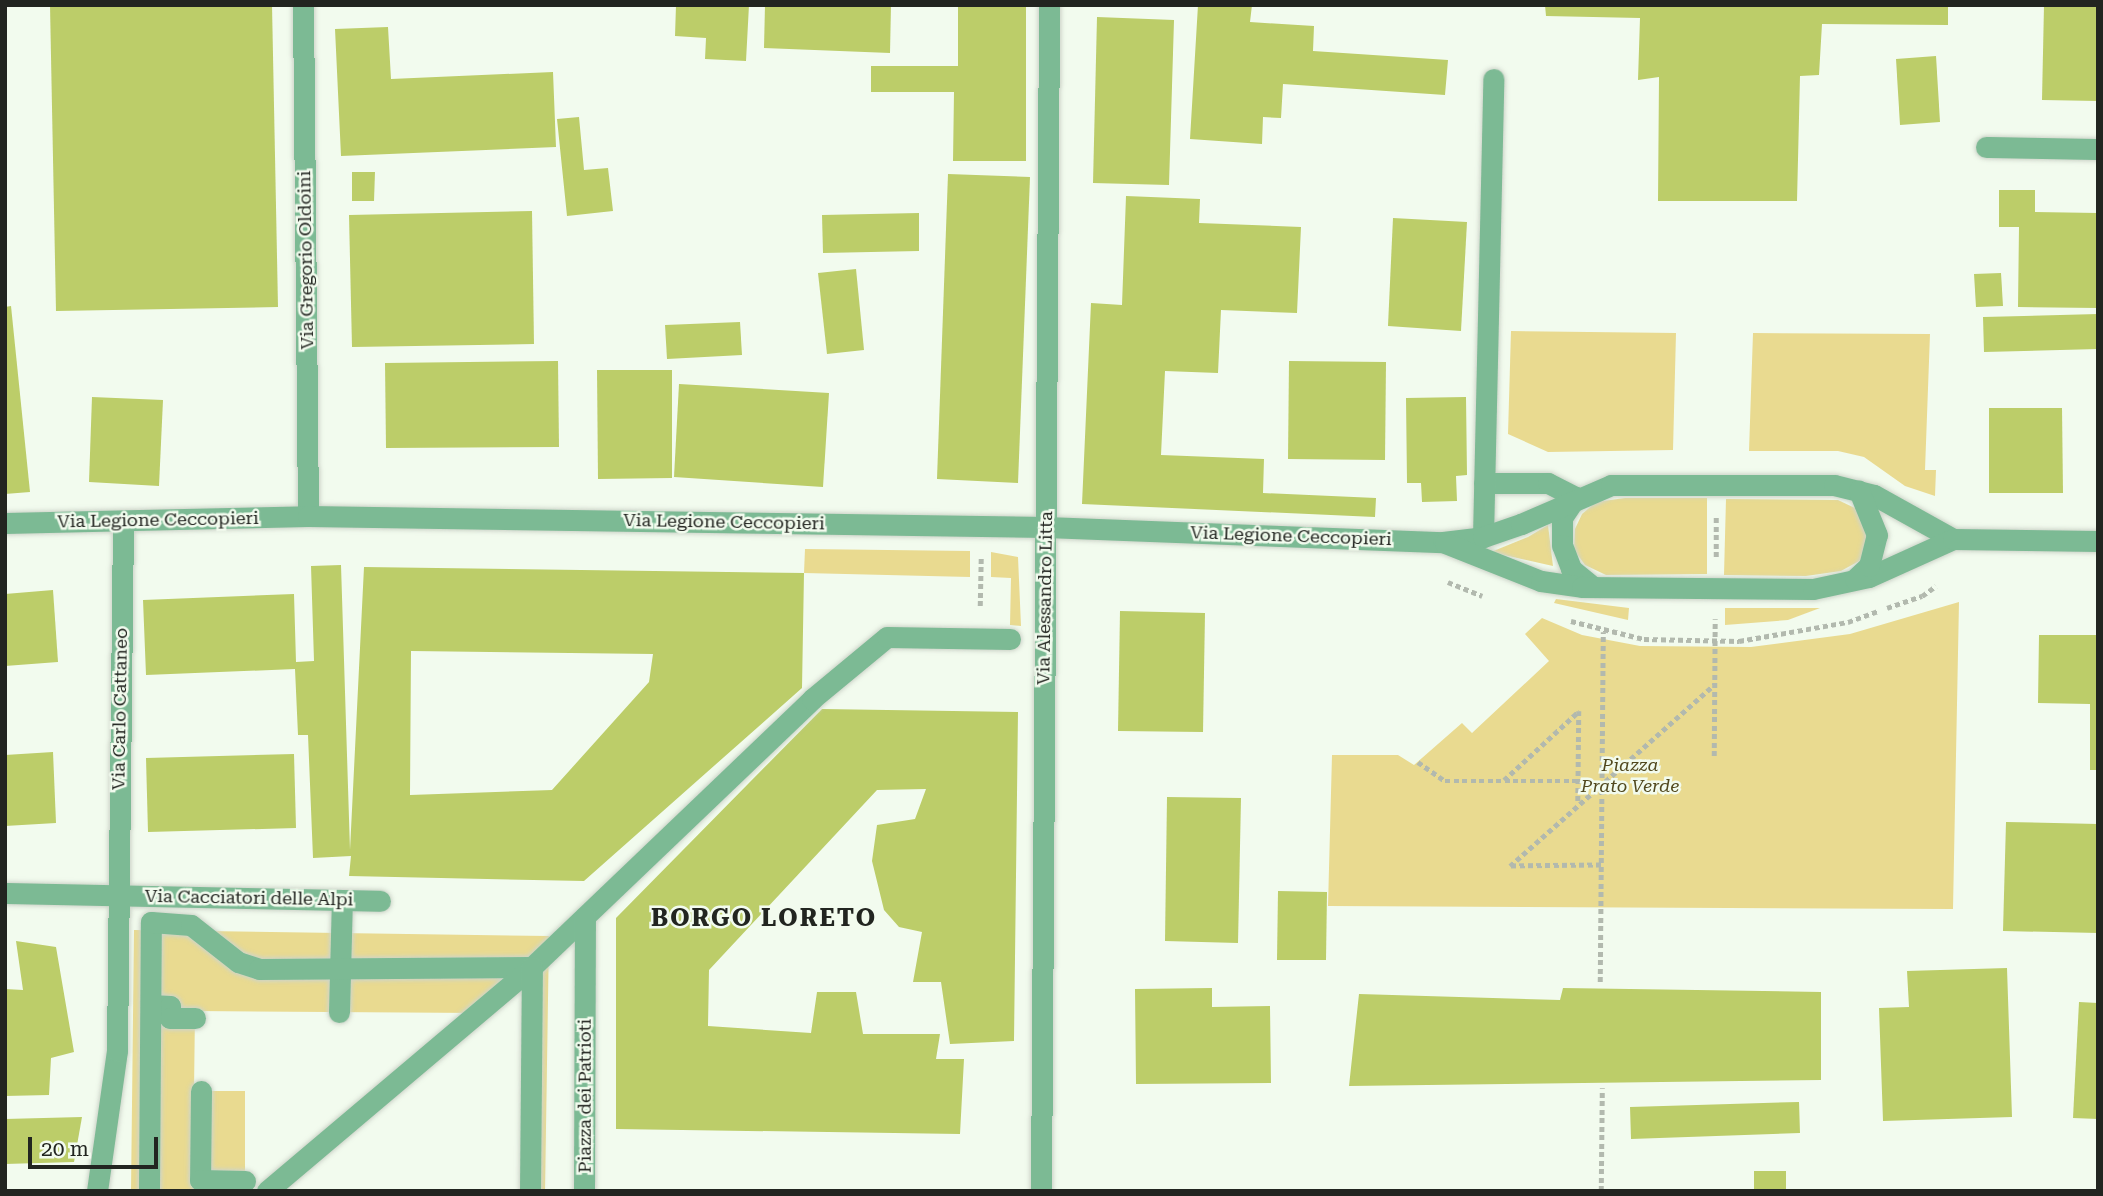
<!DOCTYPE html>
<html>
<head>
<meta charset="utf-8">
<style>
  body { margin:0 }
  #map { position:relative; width:2103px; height:1196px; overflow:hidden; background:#f2fbee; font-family:"Roboto Serif",serif }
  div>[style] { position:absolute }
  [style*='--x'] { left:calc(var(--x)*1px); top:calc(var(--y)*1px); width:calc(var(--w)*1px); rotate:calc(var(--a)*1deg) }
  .green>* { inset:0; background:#e9da90 }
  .building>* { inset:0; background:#bccd69 }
  .path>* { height:4.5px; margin-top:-2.25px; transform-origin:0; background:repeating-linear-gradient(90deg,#b2b9ae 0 5px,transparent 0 8.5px) }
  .roads { filter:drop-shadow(0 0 2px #cdd4c9) drop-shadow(0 0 2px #cdd4c9) }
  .lane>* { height:21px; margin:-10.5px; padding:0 10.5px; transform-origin:10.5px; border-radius:10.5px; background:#7cba94 }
  .street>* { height:21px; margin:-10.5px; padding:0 10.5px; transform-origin:10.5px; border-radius:10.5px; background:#7cba94 }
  span { translate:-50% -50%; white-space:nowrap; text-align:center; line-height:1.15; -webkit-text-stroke:5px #f2fbee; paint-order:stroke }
  .street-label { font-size:18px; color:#222520 }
  .park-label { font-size:18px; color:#51481d; font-style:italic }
  .district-label { font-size:24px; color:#222520; font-weight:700; letter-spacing:2px }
  .frame { position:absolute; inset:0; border:7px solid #222520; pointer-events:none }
  .scale { position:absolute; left:28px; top:1137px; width:130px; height:32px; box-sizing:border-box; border:4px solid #222520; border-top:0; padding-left:9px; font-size:21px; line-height:24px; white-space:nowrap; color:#222520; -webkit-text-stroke:5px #f2fbee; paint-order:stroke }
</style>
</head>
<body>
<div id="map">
  <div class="green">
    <div style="clip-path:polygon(1511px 331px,1676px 333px,1673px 450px,1548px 452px,1508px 434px)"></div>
    <div style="clip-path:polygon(1753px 333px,1930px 334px,1925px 470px,1936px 470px,1935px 496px,1905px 486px,1864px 457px,1838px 451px,1749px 451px)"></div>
    <div style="clip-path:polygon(1625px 498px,1707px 498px,1707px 574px,1606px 575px,1585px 565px,1574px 550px,1575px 529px,1582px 514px,1596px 502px)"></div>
    <div style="clip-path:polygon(1726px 499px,1838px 500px,1859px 510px,1868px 538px,1861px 560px,1841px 571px,1806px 576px,1724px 575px)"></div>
    <div style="clip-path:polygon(1548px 525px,1553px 566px,1491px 552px,1528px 537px)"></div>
    <div style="clip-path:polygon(805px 549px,970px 551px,970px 577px,804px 573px)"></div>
    <div style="clip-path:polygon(991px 552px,1018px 557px,1021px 626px,1010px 625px,1011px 578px,991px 577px)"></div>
    <div style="clip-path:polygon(1556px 599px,1629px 608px,1628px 620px,1554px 603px)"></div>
    <div style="clip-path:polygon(1959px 602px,1953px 909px,1328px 906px,1332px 755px,1398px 755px,1414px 765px,1462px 723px,1472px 733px,1549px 661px,1525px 634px,1542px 618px,1582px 635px,1640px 646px,1751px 647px,1850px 634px)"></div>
    <div style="clip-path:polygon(1725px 608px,1820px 608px,1788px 620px,1725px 625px)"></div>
    <div style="clip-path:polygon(134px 930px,549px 936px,545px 1191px,530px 1191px,532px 969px,478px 1013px,195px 1011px,194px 1091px,245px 1091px,245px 1191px,131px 1191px)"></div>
  </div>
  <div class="building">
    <div style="clip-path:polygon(50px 5px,272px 5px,278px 307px,56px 311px)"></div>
    <div style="clip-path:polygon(676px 5px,749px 5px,746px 61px,705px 59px,706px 38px,675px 36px)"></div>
    <div style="clip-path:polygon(765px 5px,891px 5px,890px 53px,764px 48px)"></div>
    <div style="clip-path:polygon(958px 5px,1026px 5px,1026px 161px,953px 161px,954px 92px,871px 92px,871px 66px,958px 66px)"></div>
    <div style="clip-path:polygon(1198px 5px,1252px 5px,1250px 22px,1314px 26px,1313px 51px,1448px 60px,1445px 95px,1283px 84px,1281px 118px,1263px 117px,1262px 144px,1190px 139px)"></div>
    <div style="clip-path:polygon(1545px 5px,1948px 5px,1948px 25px,1822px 24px,1819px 75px,1800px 76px,1797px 201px,1658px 201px,1659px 77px,1638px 80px,1640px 18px,1546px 16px)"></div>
    <div style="clip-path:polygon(2044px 5px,2098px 5px,2098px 101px,2042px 100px)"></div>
    <div style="clip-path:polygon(1097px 17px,1174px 20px,1169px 185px,1093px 183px)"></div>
    <div style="clip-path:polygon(388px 27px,391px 79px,553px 72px,556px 147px,341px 156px,335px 29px)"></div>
    <div style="clip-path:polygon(1936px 56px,1940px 122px,1900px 125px,1896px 59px)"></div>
    <div style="clip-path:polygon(579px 117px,584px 170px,608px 168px,613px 211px,567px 216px,557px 119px)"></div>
    <div style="clip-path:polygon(352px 172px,375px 172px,374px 201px,352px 201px)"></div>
    <div style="clip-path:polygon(948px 174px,1030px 177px,1018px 483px,937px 479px)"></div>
    <div style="clip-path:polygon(1999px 190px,2035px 190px,2035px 212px,2098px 213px,2098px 308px,2018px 307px,2019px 227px,1999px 227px)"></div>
    <div style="clip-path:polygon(1126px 196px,1200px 199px,1199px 223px,1301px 227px,1297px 313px,1221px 310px,1218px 373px,1165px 371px,1161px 455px,1264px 459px,1263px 493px,1376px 498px,1375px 517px,1082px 504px,1091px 303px,1122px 305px)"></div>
    <div style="clip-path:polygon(532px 211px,534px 344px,352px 347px,349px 215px)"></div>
    <div style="clip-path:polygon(919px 213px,919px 251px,823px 253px,822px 215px)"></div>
    <div style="clip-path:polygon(1393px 218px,1467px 222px,1461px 331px,1388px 326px)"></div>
    <div style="clip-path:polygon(856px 269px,864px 350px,827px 354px,818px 273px)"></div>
    <div style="clip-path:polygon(2001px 273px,2003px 306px,1976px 307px,1974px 274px)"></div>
    <div style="clip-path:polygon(11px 306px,30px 492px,5px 494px,5px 307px)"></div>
    <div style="clip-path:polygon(2098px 314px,2098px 349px,1984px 352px,1983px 317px)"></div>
    <div style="clip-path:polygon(740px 322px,742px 355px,667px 359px,665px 325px)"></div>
    <div style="clip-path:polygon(558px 361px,559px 447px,386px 448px,385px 363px)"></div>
    <div style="clip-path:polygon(1289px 361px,1386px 362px,1385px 460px,1288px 459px)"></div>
    <div style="clip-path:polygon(597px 370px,672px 370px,672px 478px,598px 479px)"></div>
    <div style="clip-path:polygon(679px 384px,829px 393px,823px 487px,674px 477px)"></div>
    <div style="clip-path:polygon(92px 397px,163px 400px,159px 486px,89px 482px)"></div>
    <div style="clip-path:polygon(1466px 397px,1467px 475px,1456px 476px,1457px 501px,1422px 502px,1421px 483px,1407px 483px,1406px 398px)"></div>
    <div style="clip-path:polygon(1989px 408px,2062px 408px,2063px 493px,1989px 493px)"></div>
    <div style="clip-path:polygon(evenodd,341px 565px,350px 850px,364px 567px,804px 573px,802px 688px,584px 881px,349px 876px,351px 856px,313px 858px,308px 735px,298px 735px,295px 669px,146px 675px,143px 600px,294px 594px,296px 662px,314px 661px,311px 566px,341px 565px,411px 651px,653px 654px,649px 682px,552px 790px,410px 795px,411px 651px)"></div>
    <div style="clip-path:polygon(53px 590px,58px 662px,5px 666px,5px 594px)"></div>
    <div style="clip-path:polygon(1120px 611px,1205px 613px,1203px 732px,1118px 731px)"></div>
    <div style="clip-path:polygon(2039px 635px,2098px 635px,2098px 770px,2090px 770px,2090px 704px,2038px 703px)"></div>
    <div style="clip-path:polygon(822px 709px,1018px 712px,1014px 1041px,950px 1044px,941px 982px,913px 982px,922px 932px,899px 927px,884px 910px,872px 861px,877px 825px,915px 819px,926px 789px,877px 790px,709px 970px,708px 1026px,811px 1033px,817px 992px,856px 992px,863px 1034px,940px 1034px,936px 1059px,964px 1059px,960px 1134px,616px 1129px,616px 918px)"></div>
    <div style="clip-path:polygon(53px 752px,56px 823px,5px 826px,5px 755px)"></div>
    <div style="clip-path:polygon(294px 754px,296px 828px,148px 832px,146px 758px)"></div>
    <div style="clip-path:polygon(1167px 797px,1241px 798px,1238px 943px,1165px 941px)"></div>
    <div style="clip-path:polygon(2006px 822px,2098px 824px,2098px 933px,2003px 931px)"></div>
    <div style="clip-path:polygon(1278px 891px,1327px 892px,1326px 960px,1277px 960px)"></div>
    <div style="clip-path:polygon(16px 941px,56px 947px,74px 1052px,51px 1058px,49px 1095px,5px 1096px,5px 989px,23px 990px)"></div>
    <div style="clip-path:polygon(2007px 968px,2012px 1117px,1883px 1121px,1879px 1008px,1909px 1007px,1907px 971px)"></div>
    <div style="clip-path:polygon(1212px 988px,1212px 1007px,1270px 1006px,1271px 1083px,1136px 1084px,1135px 989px)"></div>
    <div style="clip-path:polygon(1563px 988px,1821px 992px,1821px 1080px,1349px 1086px,1359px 994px,1560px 1000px)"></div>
    <div style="clip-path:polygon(2079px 1002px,2098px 1003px,2098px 1119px,2073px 1118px)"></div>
    <div style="clip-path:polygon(1799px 1102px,1800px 1133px,1631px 1139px,1630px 1107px)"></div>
    <div style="clip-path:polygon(82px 1117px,74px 1162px,5px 1164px,5px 1119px)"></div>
    <div style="clip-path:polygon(1754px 1171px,1786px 1171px,1786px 1191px,1754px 1191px)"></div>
  </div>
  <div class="path">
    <div style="--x:1716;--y:557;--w:40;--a:-90"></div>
    <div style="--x:1448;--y:582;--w:37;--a:22"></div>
    <div style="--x:980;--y:606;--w:48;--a:-88.8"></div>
    <div style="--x:1887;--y:608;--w:37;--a:-19"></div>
    <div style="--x:1922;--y:596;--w:17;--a:-36"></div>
    <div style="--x:1571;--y:621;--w:75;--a:13.9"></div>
    <div style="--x:1644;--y:639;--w:95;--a:1.2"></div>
    <div style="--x:1739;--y:641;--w:111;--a:-9.9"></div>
    <div style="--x:1848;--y:622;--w:33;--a:-20"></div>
    <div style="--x:1714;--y:756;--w:137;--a:-89.6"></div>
    <div style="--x:1418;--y:762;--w:33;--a:35"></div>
    <div style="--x:1445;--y:781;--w:134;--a:0"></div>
    <div style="--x:1504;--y:780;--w:102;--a:-42.6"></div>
    <div style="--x:1579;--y:711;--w:93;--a:90.6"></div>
    <div style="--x:1601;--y:865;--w:91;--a:179.4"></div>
    <div style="--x:1510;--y:866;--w:273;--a:-41.6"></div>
    <div style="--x:1600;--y:982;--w:350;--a:-89.5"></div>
    <div style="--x:1601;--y:1191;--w:103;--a:-89.4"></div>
  </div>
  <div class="roads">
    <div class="lane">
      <div style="--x:1484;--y:483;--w:64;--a:0"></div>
      <div style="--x:1548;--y:483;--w:31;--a:27"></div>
      <div style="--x:1483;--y:537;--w:458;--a:-88.7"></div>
    </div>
    <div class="street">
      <div style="--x:303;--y:5;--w:511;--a:89.44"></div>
      <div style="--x:1986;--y:147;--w:112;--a:1"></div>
      <div style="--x:1576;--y:497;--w:25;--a:124"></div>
      <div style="--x:1562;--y:518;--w:27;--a:90"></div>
      <div style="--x:1562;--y:545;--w:26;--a:69"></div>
      <div style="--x:1571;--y:569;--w:28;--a:39"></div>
      <div style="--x:5;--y:523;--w:303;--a:-1.3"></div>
      <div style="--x:308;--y:516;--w:738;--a:0.85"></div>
      <div style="--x:1046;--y:527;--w:397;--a:2.2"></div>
      <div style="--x:1443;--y:542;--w:40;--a:-7.1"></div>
      <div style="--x:1483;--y:537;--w:40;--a:-18.9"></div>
      <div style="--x:1521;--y:524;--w:98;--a:-23.4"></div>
      <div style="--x:1611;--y:485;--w:223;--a:0"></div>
      <div style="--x:1834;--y:485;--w:41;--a:14"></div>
      <div style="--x:1874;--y:495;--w:90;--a:29.1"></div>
      <div style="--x:1445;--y:543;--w:103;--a:21.6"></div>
      <div style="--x:1541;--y:581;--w:41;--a:8.3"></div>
      <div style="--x:1582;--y:587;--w:231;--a:0.5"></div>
      <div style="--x:1813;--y:589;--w:57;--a:-12.1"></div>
      <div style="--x:1869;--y:577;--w:92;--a:-24.3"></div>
      <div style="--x:1953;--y:539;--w:145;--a:0.8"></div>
      <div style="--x:1855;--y:579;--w:19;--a:-43"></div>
      <div style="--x:1869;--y:566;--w:32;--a:-76"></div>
      <div style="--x:1877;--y:535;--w:48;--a:-112.2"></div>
      <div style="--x:5;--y:893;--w:375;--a:1.2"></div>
      <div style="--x:151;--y:1005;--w:19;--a:3"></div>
      <div style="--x:170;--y:1006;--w:12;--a:90"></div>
      <div style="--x:170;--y:1018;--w:25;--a:0"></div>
      <div style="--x:339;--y:1012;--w:112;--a:-88.5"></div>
      <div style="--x:201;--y:1091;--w:89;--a:90.6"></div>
      <div style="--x:200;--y:1180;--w:45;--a:1.3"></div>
      <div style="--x:97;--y:1191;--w:141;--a:-81.9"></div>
      <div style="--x:117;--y:1051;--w:528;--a:-89.35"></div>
      <div style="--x:149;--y:1191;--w:269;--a:-89.6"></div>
      <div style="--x:151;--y:922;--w:40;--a:4.3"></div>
      <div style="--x:191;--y:925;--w:60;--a:38.2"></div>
      <div style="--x:238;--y:962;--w:22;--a:18"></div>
      <div style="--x:259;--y:969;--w:273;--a:-0.4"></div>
      <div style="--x:267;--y:1191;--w:347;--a:-40.2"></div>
      <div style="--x:532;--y:967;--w:388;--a:-43.7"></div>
      <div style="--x:812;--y:699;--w:97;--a:-39.6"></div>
      <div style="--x:887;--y:637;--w:123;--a:0.9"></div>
      <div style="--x:530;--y:1191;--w:224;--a:-89.5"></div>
      <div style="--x:584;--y:1191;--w:274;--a:-89.8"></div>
      <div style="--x:1041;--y:1191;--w:1186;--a:-89.61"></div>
    </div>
  </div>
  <div class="street-label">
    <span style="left:306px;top:260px;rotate:-91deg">Via Gregorio Oldoini</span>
    <span style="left:158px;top:520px;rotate:-1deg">Via Legione Ceccopieri</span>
    <span style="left:724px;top:522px;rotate:1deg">Via Legione Ceccopieri</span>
    <span style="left:1291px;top:536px;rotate:2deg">Via Legione Ceccopieri</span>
    <span style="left:1045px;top:598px;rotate:-89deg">Via Alessandro Litta</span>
    <span style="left:120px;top:709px;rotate:-89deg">Via Carlo Cattaneo</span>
    <span style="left:249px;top:898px;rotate:1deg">Via Cacciatori delle Alpi</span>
    <span style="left:585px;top:1096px;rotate:-90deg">Piazza dei Patrioti</span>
  </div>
  <div class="park-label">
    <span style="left:1630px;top:776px">Piazza<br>Prato Verde</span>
  </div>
  <div class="district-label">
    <span style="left:764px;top:919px">BORGO LORETO</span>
  </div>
  <div class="frame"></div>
  <div class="scale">20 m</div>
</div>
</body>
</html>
